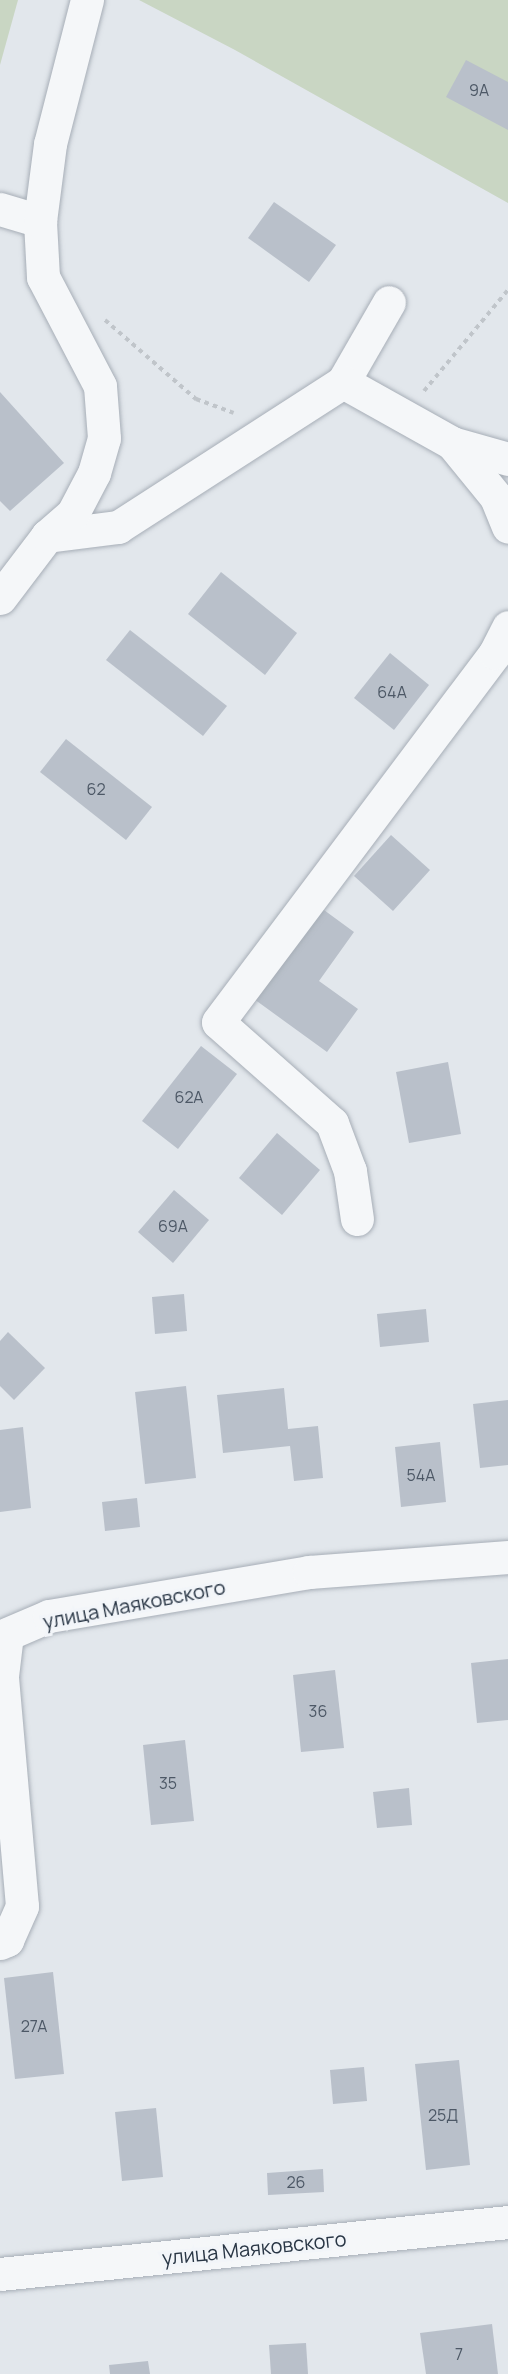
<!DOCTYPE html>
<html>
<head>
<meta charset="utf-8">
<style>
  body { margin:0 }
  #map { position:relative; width:508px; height:2374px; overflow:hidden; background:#e2e7ec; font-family:Manrope,sans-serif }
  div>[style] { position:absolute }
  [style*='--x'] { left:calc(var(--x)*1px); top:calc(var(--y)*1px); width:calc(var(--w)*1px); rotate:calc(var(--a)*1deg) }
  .green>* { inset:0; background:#c9d6c3 }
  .building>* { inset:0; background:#b9c0ca }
  .path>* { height:4px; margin-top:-2px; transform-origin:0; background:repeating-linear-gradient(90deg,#c0c5ca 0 4.5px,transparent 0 9px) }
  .roads { filter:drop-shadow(0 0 2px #a7aeb7) drop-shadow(0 0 2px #a7aeb7) }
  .minor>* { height:33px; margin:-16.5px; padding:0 16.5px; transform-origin:16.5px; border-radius:16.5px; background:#f5f7f9 }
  span { translate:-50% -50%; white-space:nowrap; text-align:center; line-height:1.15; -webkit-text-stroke:6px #f2f5f9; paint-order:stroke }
  .number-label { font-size:16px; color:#4d5866 }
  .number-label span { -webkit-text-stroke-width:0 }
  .street-label { font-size:20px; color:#293645 }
</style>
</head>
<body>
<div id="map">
  <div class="green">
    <div style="clip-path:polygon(0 0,18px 0,0 65px)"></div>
    <div style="clip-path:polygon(139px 0,508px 0,508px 203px,235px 50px)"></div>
  </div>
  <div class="building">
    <div style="clip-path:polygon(466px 60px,508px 82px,508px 130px,446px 97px)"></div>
    <div style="clip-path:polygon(274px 202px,336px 245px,309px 282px,248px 238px)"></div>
    <div style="clip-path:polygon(0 392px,64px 463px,10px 511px,0 501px)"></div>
    <div style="clip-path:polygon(221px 572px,297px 633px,265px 675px,188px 614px)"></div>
    <div style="clip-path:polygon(130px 630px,227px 706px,203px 736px,106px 660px)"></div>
    <div style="clip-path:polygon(390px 653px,429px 685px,394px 730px,354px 698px)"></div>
    <div style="clip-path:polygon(66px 739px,152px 807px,126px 840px,40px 772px)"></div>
    <div style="clip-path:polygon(391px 835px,430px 870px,393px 911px,354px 876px)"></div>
    <div style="clip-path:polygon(313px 902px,354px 932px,319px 981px,358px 1009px,327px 1052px,247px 994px)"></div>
    <div style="clip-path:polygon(201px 1046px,237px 1074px,178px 1149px,142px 1121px)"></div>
    <div style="clip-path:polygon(448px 1062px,461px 1134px,409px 1143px,396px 1072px)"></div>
    <div style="clip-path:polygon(277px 1133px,320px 1170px,282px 1215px,239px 1178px)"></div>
    <div style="clip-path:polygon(174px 1190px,209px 1220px,173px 1263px,138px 1232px)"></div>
    <div style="clip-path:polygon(184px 1294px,187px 1331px,155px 1334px,152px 1297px)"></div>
    <div style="clip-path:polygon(426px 1309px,429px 1342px,380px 1347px,377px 1314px)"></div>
    <div style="clip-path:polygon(8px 1332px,45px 1368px,14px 1400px,0 1386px,0 1341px)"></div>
    <div style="clip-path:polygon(186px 1386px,196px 1478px,145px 1484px,135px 1392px)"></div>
    <div style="clip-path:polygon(284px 1388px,288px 1429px,318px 1426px,323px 1478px,294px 1481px,290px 1446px,223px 1453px,217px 1395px)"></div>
    <div style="clip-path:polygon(508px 1400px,508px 1465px,480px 1468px,473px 1404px)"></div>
    <div style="clip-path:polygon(23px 1427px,31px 1508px,0 1512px,0 1430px)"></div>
    <div style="clip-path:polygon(440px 1442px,446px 1502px,401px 1507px,395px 1447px)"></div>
    <div style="clip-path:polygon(137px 1498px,140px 1527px,105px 1531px,102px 1502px)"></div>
    <div style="clip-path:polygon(508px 1659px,508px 1720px,477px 1723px,471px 1663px)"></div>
    <div style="clip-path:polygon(335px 1670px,344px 1748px,301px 1752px,293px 1675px)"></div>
    <div style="clip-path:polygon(185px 1740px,194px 1821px,151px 1825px,143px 1745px)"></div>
    <div style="clip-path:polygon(409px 1788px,412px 1825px,377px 1828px,373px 1792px)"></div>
    <div style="clip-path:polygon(53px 1972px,64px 2074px,15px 2079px,4px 1978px)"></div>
    <div style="clip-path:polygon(459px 2060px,470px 2165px,426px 2170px,415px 2064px)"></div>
    <div style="clip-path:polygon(364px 2067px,367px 2101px,333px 2104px,330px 2070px)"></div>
    <div style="clip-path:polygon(156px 2108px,163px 2177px,122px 2181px,115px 2112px)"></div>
    <div style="clip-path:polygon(323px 2169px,324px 2192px,268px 2195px,267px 2173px)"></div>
    <div style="clip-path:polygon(492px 2324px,498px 2374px,426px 2374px,420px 2333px)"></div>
    <div style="clip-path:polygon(306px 2343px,308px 2374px,271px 2374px,269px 2345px)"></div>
    <div style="clip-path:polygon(148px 2361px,150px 2374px,110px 2374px,109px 2365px)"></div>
  </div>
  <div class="path">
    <div style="--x:105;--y:320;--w:121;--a:41"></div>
    <div style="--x:196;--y:399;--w:40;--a:20.2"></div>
    <div style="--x:424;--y:391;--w:131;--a:-50.3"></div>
  </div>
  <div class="roads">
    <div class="minor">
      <div style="--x:0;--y:209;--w:42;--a:16.7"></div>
      <div style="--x:343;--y:382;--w:92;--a:-60.1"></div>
      <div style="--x:452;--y:443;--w:70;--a:50.8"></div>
      <div style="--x:496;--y:497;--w:32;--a:68"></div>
      <div style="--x:47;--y:536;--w:72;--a:-7.2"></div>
      <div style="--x:118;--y:527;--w:268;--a:-32.8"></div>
      <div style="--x:343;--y:382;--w:125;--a:29.2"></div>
      <div style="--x:452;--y:443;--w:58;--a:15.9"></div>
      <div style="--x:0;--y:598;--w:78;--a:-52.8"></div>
      <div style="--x:47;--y:536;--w:35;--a:-41"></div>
      <div style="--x:73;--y:513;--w:45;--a:-62.3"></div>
      <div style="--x:94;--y:473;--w:36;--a:-74"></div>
      <div style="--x:104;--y:438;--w:52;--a:-94.4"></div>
      <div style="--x:100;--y:386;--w:123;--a:-117.6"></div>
      <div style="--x:43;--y:277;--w:56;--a:-93.1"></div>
      <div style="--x:40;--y:221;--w:78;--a:-82.6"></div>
      <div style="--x:50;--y:144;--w:149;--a:-75.6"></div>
      <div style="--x:357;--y:1219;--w:49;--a:-98.3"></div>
      <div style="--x:350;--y:1171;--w:51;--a:-110.6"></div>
      <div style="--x:332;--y:1123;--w:152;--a:-138.5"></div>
      <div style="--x:218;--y:1022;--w:461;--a:-53.1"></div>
      <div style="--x:495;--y:653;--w:29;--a:-63"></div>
      <div style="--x:0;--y:1943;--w:8;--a:-23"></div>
      <div style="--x:7;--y:1940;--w:37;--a:-66"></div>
      <div style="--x:22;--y:1906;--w:231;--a:-95"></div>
      <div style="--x:2;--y:1676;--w:42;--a:-83.2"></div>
      <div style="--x:7;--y:1634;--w:46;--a:-23.2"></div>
      <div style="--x:49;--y:1616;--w:264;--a:-9.6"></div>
      <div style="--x:309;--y:1572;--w:200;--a:-4.3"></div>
      <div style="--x:0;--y:2274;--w:511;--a:-5.84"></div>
    </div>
  </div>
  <div class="number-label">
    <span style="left:479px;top:90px">9А</span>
    <span style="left:392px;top:692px">64А</span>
    <span style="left:96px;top:789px">62</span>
    <span style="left:189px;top:1097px">62А</span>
    <span style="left:173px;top:1226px">69А</span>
    <span style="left:421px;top:1475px">54А</span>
    <span style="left:318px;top:1711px">36</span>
    <span style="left:168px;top:1783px">35</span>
    <span style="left:34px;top:2026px">27А</span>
    <span style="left:443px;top:2115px">25Д</span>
    <span style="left:296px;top:2182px">26</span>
    <span style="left:459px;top:2354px">7</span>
  </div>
  <div class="street-label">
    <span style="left:134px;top:1604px;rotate:-11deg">улица Маяковского</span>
    <span style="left:254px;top:2248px;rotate:-6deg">улица Маяковского</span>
  </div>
</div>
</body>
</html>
